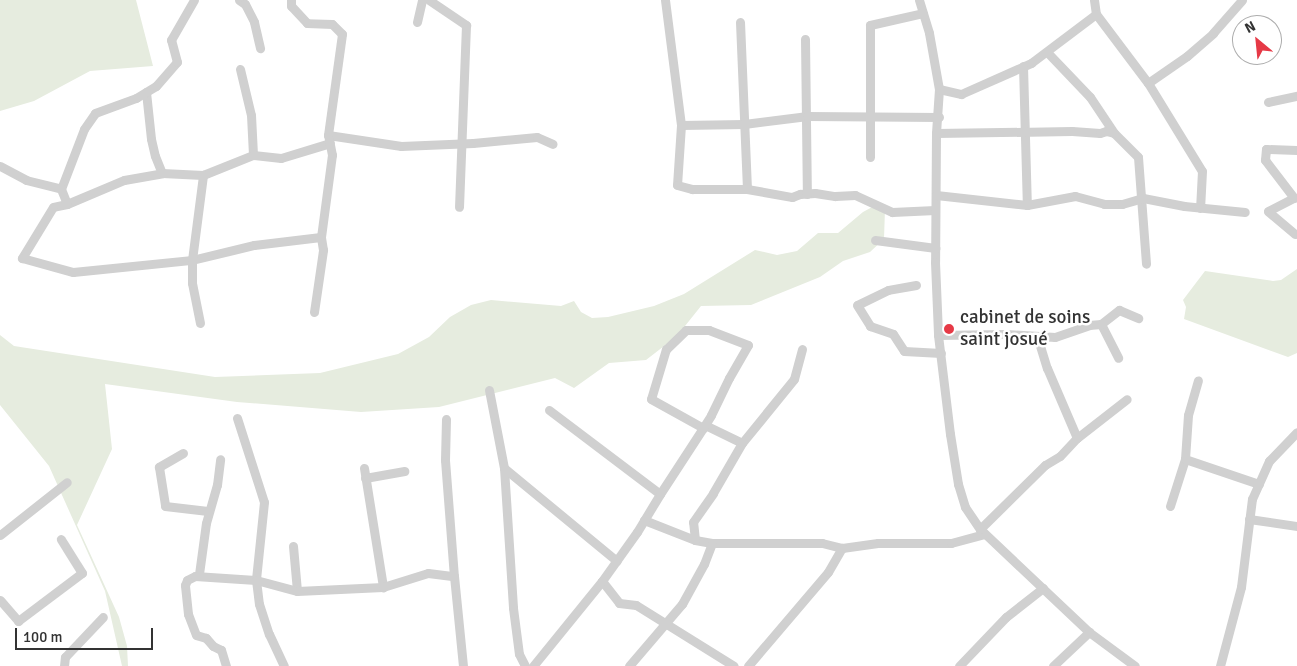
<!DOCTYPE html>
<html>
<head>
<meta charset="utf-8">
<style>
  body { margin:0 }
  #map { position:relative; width:1297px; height:666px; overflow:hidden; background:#fff; font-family:Signika,sans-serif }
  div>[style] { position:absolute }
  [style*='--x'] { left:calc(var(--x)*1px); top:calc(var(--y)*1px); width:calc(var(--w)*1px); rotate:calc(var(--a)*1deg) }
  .green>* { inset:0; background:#e6ecdf }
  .street>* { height:9px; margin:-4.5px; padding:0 4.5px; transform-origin:4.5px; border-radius:4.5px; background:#d0d0d0 }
  .dots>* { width:14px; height:14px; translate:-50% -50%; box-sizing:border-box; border:2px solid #fff; border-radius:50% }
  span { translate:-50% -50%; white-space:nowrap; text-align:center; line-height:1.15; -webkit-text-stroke:5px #fff; paint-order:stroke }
  .poi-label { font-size:19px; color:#333 }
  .left { translate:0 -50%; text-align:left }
  .north { position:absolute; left:1232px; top:15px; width:50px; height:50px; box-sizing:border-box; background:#fff; border:1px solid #adadad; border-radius:50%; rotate:332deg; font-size:14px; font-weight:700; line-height:20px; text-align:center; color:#333 }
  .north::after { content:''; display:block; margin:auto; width:18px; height:22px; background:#e63946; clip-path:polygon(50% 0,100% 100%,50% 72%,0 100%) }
  .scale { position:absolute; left:15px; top:628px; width:138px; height:22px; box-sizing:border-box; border:2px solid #333; border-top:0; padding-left:6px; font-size:15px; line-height:18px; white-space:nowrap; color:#333; -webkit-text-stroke:4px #fff; paint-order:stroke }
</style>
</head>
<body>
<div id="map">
  <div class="green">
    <div style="clip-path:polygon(0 0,136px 0,153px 66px,90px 71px,34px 101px,0 111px)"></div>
    <div style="clip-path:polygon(876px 205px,885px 209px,884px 239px,870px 252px,843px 261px,820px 277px,751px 305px,701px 306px,677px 336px,646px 360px,609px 363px,574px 388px,555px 378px,439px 407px,361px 412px,237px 402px,105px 384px,112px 449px,77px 525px,119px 617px,127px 646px,128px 666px,122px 666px,105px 591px,49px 466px,0 405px,0 335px,14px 346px,215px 377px,320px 373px,398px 354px,429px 337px,450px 317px,471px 305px,491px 300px,561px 306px,574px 301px,581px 312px,592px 318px,608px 317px,654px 306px,684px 294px,755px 250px,777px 255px,797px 251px,818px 233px,838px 233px,863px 212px)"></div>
    <div style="clip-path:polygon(1297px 269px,1297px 353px,1288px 357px,1184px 319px,1186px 307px,1183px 300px,1205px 271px,1273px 281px,1281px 280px)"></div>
  </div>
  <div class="street">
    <div style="--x:239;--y:0;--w:7;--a:34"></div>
    <div style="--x:245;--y:4;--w:20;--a:63"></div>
    <div style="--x:254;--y:22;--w:27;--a:77"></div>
    <div style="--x:429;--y:0;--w:45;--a:34"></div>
    <div style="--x:466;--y:25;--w:182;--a:92.2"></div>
    <div style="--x:665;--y:0;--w:126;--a:82.7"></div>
    <div style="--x:681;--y:125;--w:60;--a:93.8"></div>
    <div style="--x:677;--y:185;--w:16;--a:15"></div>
    <div style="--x:692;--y:189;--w:55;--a:0"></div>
    <div style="--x:747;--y:189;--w:46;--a:10.1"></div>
    <div style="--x:792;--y:197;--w:9;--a:-21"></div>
    <div style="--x:800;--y:194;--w:15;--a:-4"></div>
    <div style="--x:815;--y:193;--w:20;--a:9"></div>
    <div style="--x:835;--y:196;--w:20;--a:-3"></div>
    <div style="--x:855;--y:195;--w:41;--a:24.7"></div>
    <div style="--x:892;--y:212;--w:43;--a:-2.7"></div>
    <div style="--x:919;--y:0;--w:34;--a:73"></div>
    <div style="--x:929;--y:33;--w:57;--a:79.9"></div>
    <div style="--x:939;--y:89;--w:44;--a:93.9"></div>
    <div style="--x:936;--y:133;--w:129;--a:90.4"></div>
    <div style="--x:935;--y:262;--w:73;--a:87.6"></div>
    <div style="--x:938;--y:335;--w:100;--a:83.1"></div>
    <div style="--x:950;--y:434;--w:51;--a:80.9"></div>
    <div style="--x:958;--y:484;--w:24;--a:73"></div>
    <div style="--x:965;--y:507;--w:27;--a:56"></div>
    <div style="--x:980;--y:529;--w:150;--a:43.4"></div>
    <div style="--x:1089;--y:632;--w:57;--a:36.5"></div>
    <div style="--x:1094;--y:0;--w:14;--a:82"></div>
    <div style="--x:1096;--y:14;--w:86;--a:53"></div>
    <div style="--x:1148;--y:83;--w:47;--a:-34.7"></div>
    <div style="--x:1187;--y:56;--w:35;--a:-41"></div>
    <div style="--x:1213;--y:33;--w:44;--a:-48.7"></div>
    <div style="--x:417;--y:22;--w:23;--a:-77"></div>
    <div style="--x:740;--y:22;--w:167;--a:87.6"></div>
    <div style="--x:805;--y:39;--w:155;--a:89.3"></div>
    <div style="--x:1047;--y:52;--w:62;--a:46.3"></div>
    <div style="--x:1090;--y:97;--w:43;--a:56.3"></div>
    <div style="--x:1114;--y:133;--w:34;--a:45"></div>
    <div style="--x:1138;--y:157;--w:107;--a:85.7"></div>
    <div style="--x:1023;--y:66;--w:139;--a:88.4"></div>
    <div style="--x:240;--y:69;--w:47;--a:76.6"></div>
    <div style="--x:251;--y:115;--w:40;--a:87.1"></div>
    <div style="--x:1148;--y:83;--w:103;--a:58.5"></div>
    <div style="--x:1202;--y:171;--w:37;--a:93"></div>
    <div style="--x:939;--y:89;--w:23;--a:13"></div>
    <div style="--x:961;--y:94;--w:77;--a:-23.9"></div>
    <div style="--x:1031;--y:63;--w:81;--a:-37"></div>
    <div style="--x:146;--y:92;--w:47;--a:83.9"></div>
    <div style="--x:151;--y:139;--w:17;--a:77"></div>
    <div style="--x:155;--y:156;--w:18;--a:68"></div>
    <div style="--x:1268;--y:102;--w:30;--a:-12"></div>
    <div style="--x:681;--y:125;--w:63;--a:-0.9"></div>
    <div style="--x:744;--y:124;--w:64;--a:-7.2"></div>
    <div style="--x:807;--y:116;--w:132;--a:0.4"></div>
    <div style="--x:936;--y:133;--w:136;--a:-0.8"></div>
    <div style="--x:1072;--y:131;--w:28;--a:4"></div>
    <div style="--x:1100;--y:133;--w:6;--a:-18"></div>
    <div style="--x:1106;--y:131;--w:8;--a:14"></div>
    <div style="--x:328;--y:135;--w:74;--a:8.6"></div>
    <div style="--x:401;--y:146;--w:72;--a:-2.4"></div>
    <div style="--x:473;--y:143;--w:64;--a:-5.4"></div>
    <div style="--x:537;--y:137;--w:17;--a:24"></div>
    <div style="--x:870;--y:157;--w:132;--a:-90"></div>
    <div style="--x:870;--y:25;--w:54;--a:-12.8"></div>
    <div style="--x:0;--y:166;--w:30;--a:28"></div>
    <div style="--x:26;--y:180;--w:36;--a:14"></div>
    <div style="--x:61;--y:189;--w:64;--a:-69"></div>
    <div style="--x:84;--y:129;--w:19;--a:-55"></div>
    <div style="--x:95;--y:113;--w:44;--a:-20.1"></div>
    <div style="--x:136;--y:98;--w:23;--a:-31"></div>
    <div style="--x:156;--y:86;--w:32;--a:-49"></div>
    <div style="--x:177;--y:62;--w:23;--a:-105"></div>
    <div style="--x:171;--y:40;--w:46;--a:-60.1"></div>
    <div style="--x:61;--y:189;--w:16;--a:68"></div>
    <div style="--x:67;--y:204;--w:62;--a:-22.8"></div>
    <div style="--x:124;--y:180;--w:39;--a:-10"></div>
    <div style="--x:162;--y:173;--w:41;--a:2.8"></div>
    <div style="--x:203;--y:175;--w:54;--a:-21.8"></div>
    <div style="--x:253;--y:155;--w:28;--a:6"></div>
    <div style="--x:281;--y:158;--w:51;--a:-17"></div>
    <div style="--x:936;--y:195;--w:92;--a:6.3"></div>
    <div style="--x:1027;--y:205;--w:49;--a:-10.6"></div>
    <div style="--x:1075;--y:196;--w:30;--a:15"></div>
    <div style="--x:1104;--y:204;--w:18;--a:0"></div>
    <div style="--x:1122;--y:204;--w:22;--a:-16"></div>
    <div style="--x:1143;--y:198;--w:42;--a:11"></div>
    <div style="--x:1184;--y:206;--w:61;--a:5.6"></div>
    <div style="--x:67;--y:204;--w:14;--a:168"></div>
    <div style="--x:53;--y:207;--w:60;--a:121.3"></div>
    <div style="--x:22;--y:258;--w:53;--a:15.4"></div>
    <div style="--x:73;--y:272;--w:120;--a:-5.8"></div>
    <div style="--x:192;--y:260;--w:64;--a:-13.6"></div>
    <div style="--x:254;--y:245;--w:67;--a:-6.8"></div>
    <div style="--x:321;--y:237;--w:83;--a:-82.4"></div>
    <div style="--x:332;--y:155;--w:20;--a:-101"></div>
    <div style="--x:328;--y:135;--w:102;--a:-82.1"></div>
    <div style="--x:342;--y:34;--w:14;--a:-135"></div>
    <div style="--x:332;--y:24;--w:25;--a:-178"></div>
    <div style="--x:307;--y:23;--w:23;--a:-133"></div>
    <div style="--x:291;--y:6;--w:6;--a:-90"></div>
    <div style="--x:1295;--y:234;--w:35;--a:-140"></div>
    <div style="--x:1268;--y:211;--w:29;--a:-27"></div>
    <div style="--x:1294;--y:198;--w:48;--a:-127.3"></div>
    <div style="--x:1265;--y:160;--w:11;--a:-85"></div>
    <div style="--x:1266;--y:149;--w:31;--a:2"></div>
    <div style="--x:875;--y:240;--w:61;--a:7.6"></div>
    <div style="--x:916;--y:285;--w:28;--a:170"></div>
    <div style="--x:888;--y:290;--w:34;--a:154"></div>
    <div style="--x:857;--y:305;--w:25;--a:58"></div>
    <div style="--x:870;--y:326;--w:24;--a:19"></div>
    <div style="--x:893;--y:334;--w:20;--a:57"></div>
    <div style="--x:904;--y:351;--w:37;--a:3"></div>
    <div style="--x:314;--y:312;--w:63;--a:-81.7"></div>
    <div style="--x:323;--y:250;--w:13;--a:-99"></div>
    <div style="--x:200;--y:323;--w:41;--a:-101.3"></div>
    <div style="--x:192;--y:283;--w:23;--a:-90"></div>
    <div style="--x:192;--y:260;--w:86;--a:-82.6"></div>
    <div style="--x:1101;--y:324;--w:38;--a:63"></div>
    <div style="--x:938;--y:335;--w:68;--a:-0.8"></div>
    <div style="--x:1006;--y:334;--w:49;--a:3.5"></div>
    <div style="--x:1055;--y:337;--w:36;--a:-19"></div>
    <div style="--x:1089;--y:325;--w:12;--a:-5"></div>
    <div style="--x:1101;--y:324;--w:23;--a:-38"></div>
    <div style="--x:1119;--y:310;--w:21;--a:23"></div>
    <div style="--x:1037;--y:336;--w:34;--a:73"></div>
    <div style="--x:1047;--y:368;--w:76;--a:66.8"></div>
    <div style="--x:489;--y:390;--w:79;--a:79.1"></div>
    <div style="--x:504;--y:468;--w:140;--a:86.3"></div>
    <div style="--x:513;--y:608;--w:46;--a:82.6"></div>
    <div style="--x:519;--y:654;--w:13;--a:63"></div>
    <div style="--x:549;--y:410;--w:139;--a:37.1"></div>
    <div style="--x:237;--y:418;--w:88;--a:72.2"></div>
    <div style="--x:264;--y:502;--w:78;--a:95.9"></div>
    <div style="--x:256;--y:580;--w:24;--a:83"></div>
    <div style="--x:259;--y:604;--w:32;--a:72"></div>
    <div style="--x:269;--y:634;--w:35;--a:65"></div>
    <div style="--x:446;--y:419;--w:41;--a:91.4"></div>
    <div style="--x:445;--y:460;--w:116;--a:85.6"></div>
    <div style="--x:705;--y:425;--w:41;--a:25.9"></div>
    <div style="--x:183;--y:453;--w:28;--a:150"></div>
    <div style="--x:159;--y:467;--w:39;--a:81"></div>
    <div style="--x:165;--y:506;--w:43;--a:6.6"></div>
    <div style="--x:1185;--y:459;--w:78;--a:18.7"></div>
    <div style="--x:364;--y:468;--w:121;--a:80.9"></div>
    <div style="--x:504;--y:468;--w:146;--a:39.5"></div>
    <div style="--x:365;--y:478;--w:40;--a:-10"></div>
    <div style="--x:1170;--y:506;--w:49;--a:-72.3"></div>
    <div style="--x:1185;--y:459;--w:44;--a:-86.1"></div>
    <div style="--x:1188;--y:415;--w:36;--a:-74"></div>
    <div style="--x:1249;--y:519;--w:49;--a:8.3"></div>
    <div style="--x:644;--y:520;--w:55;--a:21.4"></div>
    <div style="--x:695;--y:540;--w:17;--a:10"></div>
    <div style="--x:712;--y:543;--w:110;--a:0"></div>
    <div style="--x:822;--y:543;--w:21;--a:14"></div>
    <div style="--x:842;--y:548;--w:36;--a:-8"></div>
    <div style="--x:878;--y:543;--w:73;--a:0"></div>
    <div style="--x:951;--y:543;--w:35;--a:-15"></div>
    <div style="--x:980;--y:529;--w:91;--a:-44.6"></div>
    <div style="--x:1045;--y:465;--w:17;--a:-31"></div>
    <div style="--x:1060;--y:456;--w:25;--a:-47"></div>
    <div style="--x:1077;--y:438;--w:63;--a:-38"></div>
    <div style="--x:0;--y:535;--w:85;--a:-38.3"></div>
    <div style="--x:695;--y:540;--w:18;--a:-96"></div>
    <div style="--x:693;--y:522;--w:35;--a:-55"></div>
    <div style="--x:713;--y:493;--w:58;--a:-59.9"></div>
    <div style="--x:742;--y:443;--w:82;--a:-50.9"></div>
    <div style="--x:794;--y:379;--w:31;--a:-75"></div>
    <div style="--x:293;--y:546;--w:45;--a:84.9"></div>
    <div style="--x:199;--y:574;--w:51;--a:-82.2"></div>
    <div style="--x:206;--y:523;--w:40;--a:-74"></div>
    <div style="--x:217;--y:485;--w:26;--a:-83"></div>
    <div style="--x:602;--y:581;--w:28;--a:52"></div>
    <div style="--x:619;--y:603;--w:17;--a:7"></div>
    <div style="--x:636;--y:605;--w:115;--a:31.9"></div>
    <div style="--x:0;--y:600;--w:28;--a:49"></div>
    <div style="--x:18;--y:621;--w:80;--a:-36.9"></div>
    <div style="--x:82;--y:573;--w:40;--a:-122"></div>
    <div style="--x:64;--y:666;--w:9;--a:-84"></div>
    <div style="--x:65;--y:657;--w:55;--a:-46.5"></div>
    <div style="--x:226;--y:666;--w:17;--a:-107"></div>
    <div style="--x:221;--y:650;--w:9;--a:-153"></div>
    <div style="--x:213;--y:646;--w:11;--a:-131"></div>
    <div style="--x:206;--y:638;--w:10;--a:-163"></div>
    <div style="--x:196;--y:635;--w:22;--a:-111"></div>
    <div style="--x:188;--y:614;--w:29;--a:-96"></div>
    <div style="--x:185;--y:585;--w:5;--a:-68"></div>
    <div style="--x:187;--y:580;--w:9;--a:-27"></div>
    <div style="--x:195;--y:576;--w:61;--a:3.8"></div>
    <div style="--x:256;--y:580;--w:42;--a:15"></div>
    <div style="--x:297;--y:591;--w:86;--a:-2.7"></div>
    <div style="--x:383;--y:587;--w:47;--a:-17.3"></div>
    <div style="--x:428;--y:573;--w:26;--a:7"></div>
    <div style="--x:454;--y:576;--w:90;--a:84.3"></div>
    <div style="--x:533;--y:666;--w:109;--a:-50.9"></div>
    <div style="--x:602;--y:581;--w:60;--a:-54.5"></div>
    <div style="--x:637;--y:532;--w:44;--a:-58.8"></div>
    <div style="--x:660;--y:494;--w:79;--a:-56.9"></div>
    <div style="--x:703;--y:428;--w:15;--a:-58"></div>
    <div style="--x:711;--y:415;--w:41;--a:-64.1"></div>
    <div style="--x:729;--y:378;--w:38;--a:-60"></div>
    <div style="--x:748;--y:345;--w:42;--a:-159"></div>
    <div style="--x:709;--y:330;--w:23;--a:180"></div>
    <div style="--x:686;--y:330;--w:28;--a:136"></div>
    <div style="--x:666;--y:349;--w:52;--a:106.7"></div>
    <div style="--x:651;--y:399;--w:60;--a:29.1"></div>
    <div style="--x:629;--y:666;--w:82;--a:-49.5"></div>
    <div style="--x:682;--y:604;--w:46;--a:-61.2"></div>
    <div style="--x:704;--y:564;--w:22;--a:-69"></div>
    <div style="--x:748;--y:666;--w:123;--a:-49.6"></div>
    <div style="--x:828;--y:572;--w:28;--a:-60"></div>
    <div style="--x:959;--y:666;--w:68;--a:-46.2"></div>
    <div style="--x:1006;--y:617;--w:47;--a:-38.1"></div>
    <div style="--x:1053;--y:666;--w:50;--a:-43.4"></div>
    <div style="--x:1220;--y:666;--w:82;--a:-75.1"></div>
    <div style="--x:1241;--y:587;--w:89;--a:-82.9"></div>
    <div style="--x:1252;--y:499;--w:42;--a:-65.9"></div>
    <div style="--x:1269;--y:461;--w:40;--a:-46"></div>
  </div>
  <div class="dots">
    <div style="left:949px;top:329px;background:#e63946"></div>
  </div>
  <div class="poi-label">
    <span class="left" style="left:960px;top:329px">cabinet de soins<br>saint josué</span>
  </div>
  <div class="north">N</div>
  <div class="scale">100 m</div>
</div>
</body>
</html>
